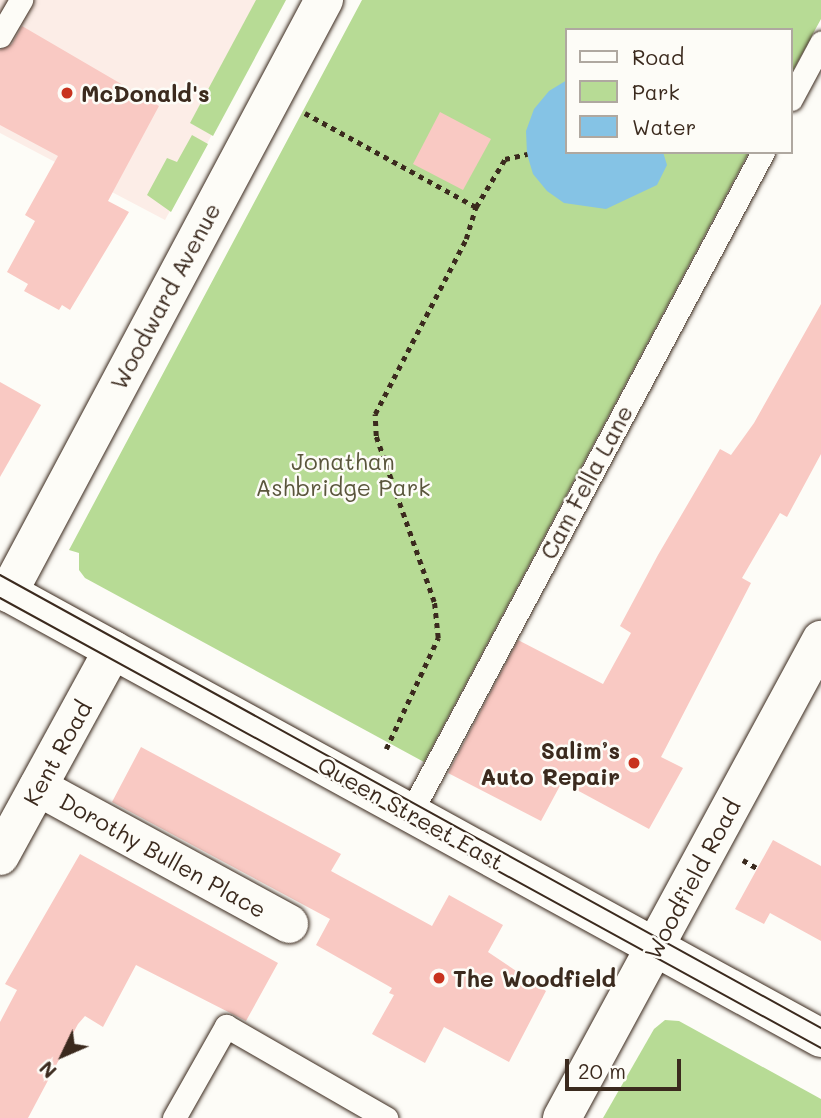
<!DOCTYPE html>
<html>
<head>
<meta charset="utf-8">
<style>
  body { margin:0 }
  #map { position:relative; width:821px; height:1118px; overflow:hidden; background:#fdfcf7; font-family:Mali,sans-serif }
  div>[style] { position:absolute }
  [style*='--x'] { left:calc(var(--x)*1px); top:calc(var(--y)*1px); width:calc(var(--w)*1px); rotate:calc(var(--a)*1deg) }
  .built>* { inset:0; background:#fcede7 }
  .green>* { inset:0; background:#b7db95 }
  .water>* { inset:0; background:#85c3e5 }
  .building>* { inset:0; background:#f9c9c3 }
  .path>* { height:4.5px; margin-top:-2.25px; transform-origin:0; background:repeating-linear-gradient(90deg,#3b2a1e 0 5px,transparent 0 10px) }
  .roads { filter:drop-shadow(0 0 2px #3b2a1e) drop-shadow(0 0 2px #3b2a1e) }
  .service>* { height:23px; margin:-11.5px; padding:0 11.5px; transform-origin:11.5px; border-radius:11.5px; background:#fdfcf7 }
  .minor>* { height:38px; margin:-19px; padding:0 19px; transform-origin:19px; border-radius:19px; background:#fdfcf7 }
  .secondary>* { height:38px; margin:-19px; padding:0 19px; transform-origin:19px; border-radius:19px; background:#fdfcf7 }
  .tram>* { height:2px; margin:-1px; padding:0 1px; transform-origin:1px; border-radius:1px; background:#3b2a1e }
  .dots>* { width:19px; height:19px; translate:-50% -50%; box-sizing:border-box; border:4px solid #fdfcf7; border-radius:50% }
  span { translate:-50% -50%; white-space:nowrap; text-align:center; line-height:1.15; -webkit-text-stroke:5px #fdfcf7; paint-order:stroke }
  .poi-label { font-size:23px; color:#3b2a1e; font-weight:700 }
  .left { translate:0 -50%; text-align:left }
  .right { translate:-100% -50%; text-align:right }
  .street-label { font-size:23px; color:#3b2a1e }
  .park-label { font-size:23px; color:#5a563c }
  .legend { position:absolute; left:565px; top:28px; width:228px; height:126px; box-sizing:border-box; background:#fdfcf7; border:2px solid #afa8a0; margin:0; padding:9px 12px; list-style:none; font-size:21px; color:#3b2a1e }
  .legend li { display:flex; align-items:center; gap:14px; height:35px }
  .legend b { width:35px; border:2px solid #afa8a0 }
  .north { position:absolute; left:28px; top:1020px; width:70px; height:70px; -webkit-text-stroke:5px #fdfcf7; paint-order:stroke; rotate:226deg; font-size:19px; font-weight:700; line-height:28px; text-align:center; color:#3b2a1e }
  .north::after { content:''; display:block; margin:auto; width:24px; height:32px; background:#3b2a1e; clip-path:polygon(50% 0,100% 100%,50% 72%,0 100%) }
  .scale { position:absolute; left:565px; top:1059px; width:116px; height:32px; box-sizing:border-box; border:4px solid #3b2a1e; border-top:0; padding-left:9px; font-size:21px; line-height:24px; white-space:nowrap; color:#3b2a1e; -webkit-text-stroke:5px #fdfcf7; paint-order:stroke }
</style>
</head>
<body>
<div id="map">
  <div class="built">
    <div style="clip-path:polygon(0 0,286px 0,165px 220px,0 133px)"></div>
  </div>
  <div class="green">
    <div style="clip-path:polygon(256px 0,286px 0,213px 136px,190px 123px)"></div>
    <div style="clip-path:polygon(362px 0,821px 0,821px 19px,791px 74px,791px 30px,567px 30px,567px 152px,749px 152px,424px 762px,85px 578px,79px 570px,79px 553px,69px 550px)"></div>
    <div style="clip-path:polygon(192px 135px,208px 144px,171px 212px,147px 195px,167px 158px,177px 162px)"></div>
    <div style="clip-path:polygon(665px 1020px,679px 1021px,821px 1099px,821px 1118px,603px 1118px,654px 1029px)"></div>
  </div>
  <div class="water">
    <div style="clip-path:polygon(567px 80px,567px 152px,663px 152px,667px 165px,657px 185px,606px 209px,564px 203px,547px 191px,533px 174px,527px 154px,526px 131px,534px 109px,549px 91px)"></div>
  </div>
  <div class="building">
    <div style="clip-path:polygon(22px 26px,159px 106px,108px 201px,129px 212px,70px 310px,62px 305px,59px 310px,24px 291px,28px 284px,7px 272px,35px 221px,25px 215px,58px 156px,0 125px,0 50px,12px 44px)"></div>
    <div style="clip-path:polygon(440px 112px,491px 139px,463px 190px,413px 164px)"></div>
    <div style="clip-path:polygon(821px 304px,821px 454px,787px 517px,780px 513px,742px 578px,751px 583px,661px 757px,683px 768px,649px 829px,562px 782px,541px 821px,448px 773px,518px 640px,603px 684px,631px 633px,620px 626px,658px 555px,720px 449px,731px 455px,754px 423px)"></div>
    <div style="clip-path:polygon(0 382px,41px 405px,0 477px)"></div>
    <div style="clip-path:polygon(141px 747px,341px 854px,331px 871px,432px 926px,449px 895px,503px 925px,488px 952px,546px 991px,509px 1062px,444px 1027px,425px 1063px,372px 1034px,394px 995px,389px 993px,392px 988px,316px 945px,330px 919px,112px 802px)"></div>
    <div style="clip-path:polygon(773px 840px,821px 866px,821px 941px,770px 913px,764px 924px,735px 909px)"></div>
    <div style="clip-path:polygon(80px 854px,278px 963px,246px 1021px,136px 965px,103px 1027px,85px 1016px,78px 1024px,28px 1118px,0 1118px,0 1022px,17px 990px,5px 984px)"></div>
  </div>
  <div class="path">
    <div style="--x:305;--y:113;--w:195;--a:28.8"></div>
    <div style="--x:386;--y:749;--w:123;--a:-64.9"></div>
    <div style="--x:438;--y:638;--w:36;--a:-96"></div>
    <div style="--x:434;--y:602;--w:176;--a:-109.3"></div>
    <div style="--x:376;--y:436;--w:22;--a:-93"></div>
    <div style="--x:375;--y:414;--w:197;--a:-62.5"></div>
    <div style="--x:466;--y:239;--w:34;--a:-73"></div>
    <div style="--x:476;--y:207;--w:56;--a:-58.9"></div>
    <div style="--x:505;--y:159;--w:23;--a:-13"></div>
    <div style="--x:743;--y:860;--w:16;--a:30"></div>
  </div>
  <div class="roads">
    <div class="service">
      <div style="--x:0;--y:36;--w:42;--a:-59.7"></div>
      <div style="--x:791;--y:99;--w:64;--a:-61.8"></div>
      <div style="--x:411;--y:812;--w:748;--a:-61.93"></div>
      <div style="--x:174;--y:1118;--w:106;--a:-60.5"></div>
      <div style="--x:226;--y:1026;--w:185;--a:29.9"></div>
    </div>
    <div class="minor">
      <div style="--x:8;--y:593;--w:672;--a:-61.95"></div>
      <div style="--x:38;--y:787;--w:286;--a:28.6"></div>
      <div style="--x:0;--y:856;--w:235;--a:-61.3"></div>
      <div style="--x:562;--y:1118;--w:544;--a:-61.55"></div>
    </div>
    <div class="secondary">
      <div style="--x:0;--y:588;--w:936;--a:28.73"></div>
    </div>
  </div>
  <div class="tram">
    <div style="--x:0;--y:575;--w:938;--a:28.89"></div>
    <div style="--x:0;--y:598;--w:936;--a:28.73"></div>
  </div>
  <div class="dots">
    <div style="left:67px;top:93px;background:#c8321e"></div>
    <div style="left:634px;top:763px;background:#c8321e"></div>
    <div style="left:439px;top:978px;background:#c8321e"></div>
  </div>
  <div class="poi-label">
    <span class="left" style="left:81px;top:93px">McDonald's</span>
    <span class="right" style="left:620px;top:763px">Salim’s<br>Auto Repair</span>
    <span class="left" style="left:453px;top:978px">The Woodfield</span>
  </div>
  <div class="street-label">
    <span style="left:165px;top:296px;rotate:-62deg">Woodward Avenue</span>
    <span style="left:586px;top:482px;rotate:-62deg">Cam Fella Lane</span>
    <span style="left:57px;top:753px;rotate:-61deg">Kent Road</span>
    <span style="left:411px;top:813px;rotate:29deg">Queen Street East</span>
    <span style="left:163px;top:855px;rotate:29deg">Dorothy Bullen Place</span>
    <span style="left:692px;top:879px;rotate:-62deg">Woodfield Road</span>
  </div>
  <div class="park-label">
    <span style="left:343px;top:474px">Jonathan<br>Ashbridge Park</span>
  </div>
  <ul class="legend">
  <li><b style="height:9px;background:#fdfcf7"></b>Road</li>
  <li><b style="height:19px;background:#b7db95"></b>Park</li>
  <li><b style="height:19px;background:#85c3e5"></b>Water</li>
  </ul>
  <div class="north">N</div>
  <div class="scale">20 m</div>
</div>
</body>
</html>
